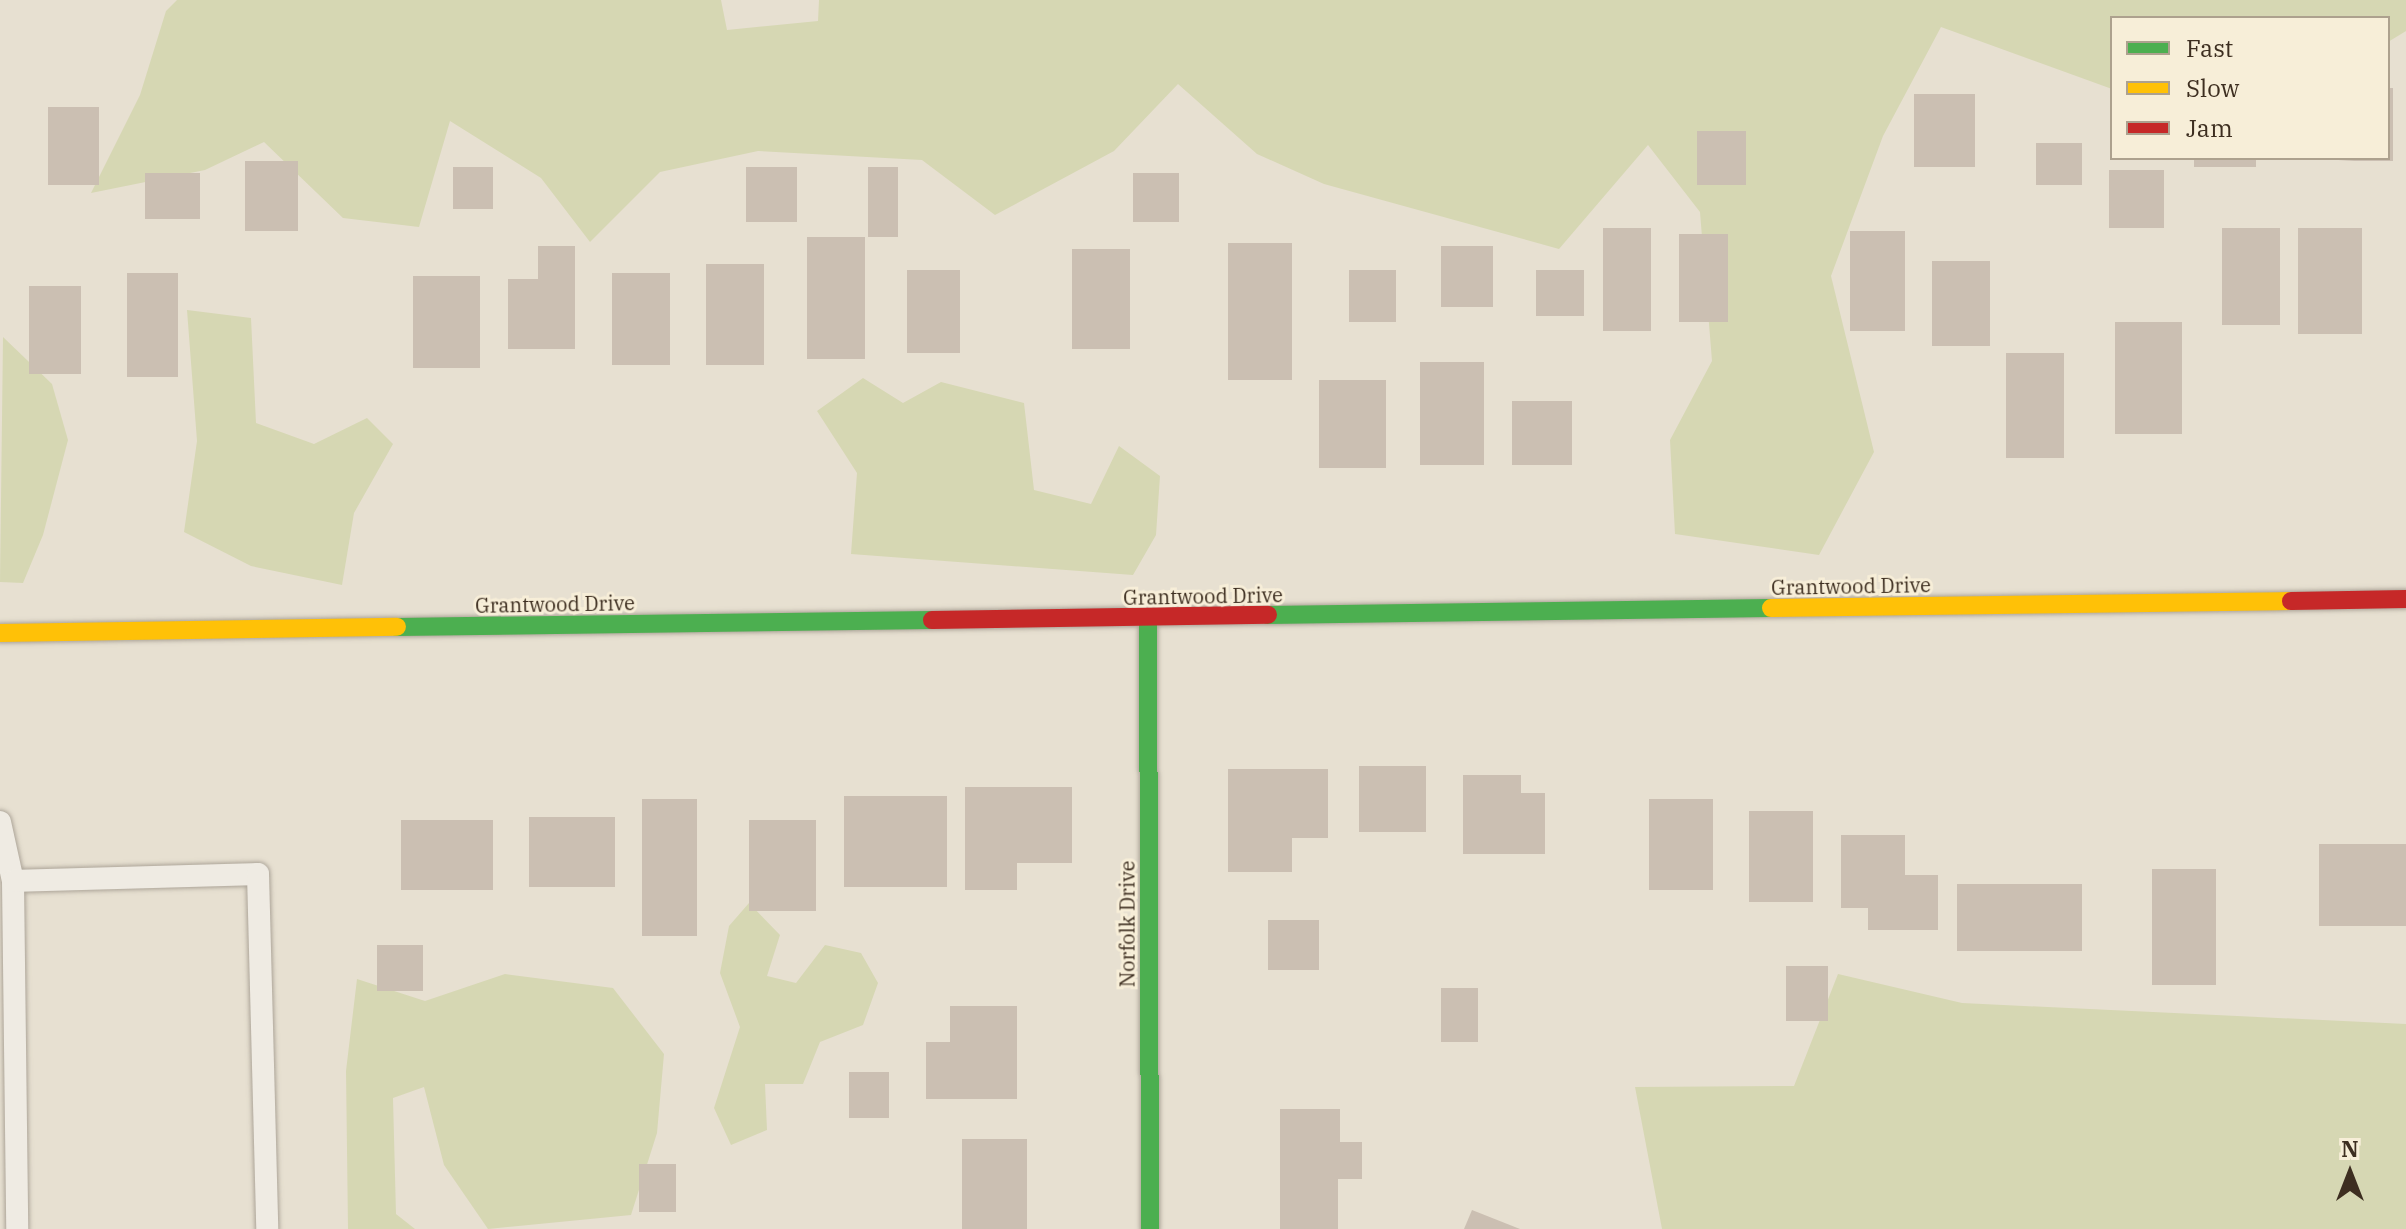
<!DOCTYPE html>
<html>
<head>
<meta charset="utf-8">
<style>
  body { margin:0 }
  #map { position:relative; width:2406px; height:1229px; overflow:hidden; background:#e7e0d1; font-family:"IBM Plex Serif",serif }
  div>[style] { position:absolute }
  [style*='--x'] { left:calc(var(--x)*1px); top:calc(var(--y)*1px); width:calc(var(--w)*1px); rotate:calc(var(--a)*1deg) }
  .green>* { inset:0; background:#d6d7b3 }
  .building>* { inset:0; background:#cbbfb2 }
  .roads { filter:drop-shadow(0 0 2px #ada599) drop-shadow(0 0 2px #ada599) }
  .lane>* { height:22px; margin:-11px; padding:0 11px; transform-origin:11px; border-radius:11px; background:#efebe3 }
  .fast>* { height:18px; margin:-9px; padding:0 9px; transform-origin:9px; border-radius:9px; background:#4caf50 }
  .slow>* { height:18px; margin:-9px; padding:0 9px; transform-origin:9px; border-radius:9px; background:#ffc107 }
  .jam>* { height:18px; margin:-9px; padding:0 9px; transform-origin:9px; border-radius:9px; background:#c62828 }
  span { translate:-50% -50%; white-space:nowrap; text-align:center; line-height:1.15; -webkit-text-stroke:6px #f7eed8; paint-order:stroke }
  .street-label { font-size:20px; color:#3d2e20 }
  .legend { position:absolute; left:2110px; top:16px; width:280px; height:144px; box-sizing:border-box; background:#f7eed8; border:2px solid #ada18e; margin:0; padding:10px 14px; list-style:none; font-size:24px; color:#3d2e20 }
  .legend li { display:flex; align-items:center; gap:16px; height:40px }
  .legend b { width:40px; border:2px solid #ada18e }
  .north { position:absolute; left:2310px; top:1133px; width:80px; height:80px; -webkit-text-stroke:6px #f7eed8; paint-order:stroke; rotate:0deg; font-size:22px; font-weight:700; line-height:32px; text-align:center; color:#3d2e20 }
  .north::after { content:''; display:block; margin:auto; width:28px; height:36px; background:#3d2e20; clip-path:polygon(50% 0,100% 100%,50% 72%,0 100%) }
</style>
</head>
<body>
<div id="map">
  <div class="green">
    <div style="clip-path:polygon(177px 0,721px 0,727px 30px,818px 21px,819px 0,2406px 0,2406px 31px,2388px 42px,2388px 18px,2112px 18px,2112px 89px,1941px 27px,1883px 136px,1831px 276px,1874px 452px,1819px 555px,1675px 534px,1670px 440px,1712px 361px,1700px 212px,1648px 145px,1559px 249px,1324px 184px,1257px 154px,1178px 84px,1114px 151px,995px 215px,922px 160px,758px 151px,660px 172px,590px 242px,541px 178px,450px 121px,419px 227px,343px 218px,264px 142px,205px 170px,91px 193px,140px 95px,166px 11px)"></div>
    <div style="clip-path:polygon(187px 310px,251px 318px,256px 423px,314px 444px,367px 418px,393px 444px,354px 513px,342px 585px,251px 566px,184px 532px,197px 441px)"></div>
    <div style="clip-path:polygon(3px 337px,52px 384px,68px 440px,43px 535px,23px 583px,0 582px)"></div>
    <div style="clip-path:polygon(863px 378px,903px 403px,941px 382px,1024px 403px,1034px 490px,1091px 504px,1119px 446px,1160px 476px,1156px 535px,1133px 575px,851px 554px,857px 473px,817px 411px)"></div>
    <div style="clip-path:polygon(749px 903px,780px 935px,767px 976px,796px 983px,825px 945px,861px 953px,878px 983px,863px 1025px,820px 1042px,803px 1084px,765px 1084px,767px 1130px,731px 1145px,714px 1108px,740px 1027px,720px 973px,729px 926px)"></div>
    <div style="clip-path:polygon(505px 974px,613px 988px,664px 1054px,657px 1133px,631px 1215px,488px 1229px,444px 1165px,424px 1087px,393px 1098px,396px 1214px,415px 1229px,348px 1229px,346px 1071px,357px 979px,425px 1001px)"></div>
    <div style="clip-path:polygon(1838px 974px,1962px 1003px,2406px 1024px,2406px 1229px,1662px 1229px,1635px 1087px,1794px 1086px)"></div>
  </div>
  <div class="building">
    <div style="clip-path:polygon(2388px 88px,2393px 88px,2393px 161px,2338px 161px,2388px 158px)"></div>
    <div style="clip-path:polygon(1914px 94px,1975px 94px,1975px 167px,1914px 167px)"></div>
    <div style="clip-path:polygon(48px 107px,99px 107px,99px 185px,48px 185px)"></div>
    <div style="clip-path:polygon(1697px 131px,1746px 131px,1746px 185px,1697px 185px)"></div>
    <div style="clip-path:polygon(2036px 143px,2082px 143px,2082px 185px,2036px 185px)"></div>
    <div style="clip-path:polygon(2194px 158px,2256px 158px,2256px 167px,2194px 167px)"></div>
    <div style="clip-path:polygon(245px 161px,298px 161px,298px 231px,245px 231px)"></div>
    <div style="clip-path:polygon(453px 167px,493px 167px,493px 209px,453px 209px)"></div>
    <div style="clip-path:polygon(746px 167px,797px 167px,797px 222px,746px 222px)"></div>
    <div style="clip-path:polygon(868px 167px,898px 167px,898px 237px,868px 237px)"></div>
    <div style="clip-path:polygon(2109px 170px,2164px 170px,2164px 228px,2109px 228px)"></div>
    <div style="clip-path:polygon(145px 173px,200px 173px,200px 219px,145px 219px)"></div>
    <div style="clip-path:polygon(1133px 173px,1179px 173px,1179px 222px,1133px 222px)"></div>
    <div style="clip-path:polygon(1603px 228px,1651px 228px,1651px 331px,1603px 331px)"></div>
    <div style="clip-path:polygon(2222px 228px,2280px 228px,2280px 325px,2222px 325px)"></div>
    <div style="clip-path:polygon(2298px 228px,2362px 228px,2362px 334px,2298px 334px)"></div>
    <div style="clip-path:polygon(1850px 231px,1905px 231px,1905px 331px,1850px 331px)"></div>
    <div style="clip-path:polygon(1679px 234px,1728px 234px,1728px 322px,1679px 322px)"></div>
    <div style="clip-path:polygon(807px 237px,865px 237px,865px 359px,807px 359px)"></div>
    <div style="clip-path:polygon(1228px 243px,1292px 243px,1292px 380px,1228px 380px)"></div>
    <div style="clip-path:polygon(538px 246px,575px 246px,575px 349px,508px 349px,508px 279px,538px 279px)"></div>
    <div style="clip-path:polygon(1441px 246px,1493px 246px,1493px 307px,1441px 307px)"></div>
    <div style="clip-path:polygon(1072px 249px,1130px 249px,1130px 349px,1072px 349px)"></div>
    <div style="clip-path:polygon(1932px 261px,1990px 261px,1990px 346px,1932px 346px)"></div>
    <div style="clip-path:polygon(706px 264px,764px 264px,764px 365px,706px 365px)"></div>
    <div style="clip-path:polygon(907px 270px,960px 270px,960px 353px,907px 353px)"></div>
    <div style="clip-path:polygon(1349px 270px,1396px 270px,1396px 322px,1349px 322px)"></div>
    <div style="clip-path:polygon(1536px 270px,1584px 270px,1584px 316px,1536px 316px)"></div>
    <div style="clip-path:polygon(127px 273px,178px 273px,178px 377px,127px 377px)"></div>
    <div style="clip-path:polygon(612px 273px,670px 273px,670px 365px,612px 365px)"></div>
    <div style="clip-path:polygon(413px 276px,480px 276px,480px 368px,413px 368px)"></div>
    <div style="clip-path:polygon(29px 286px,81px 286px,81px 374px,29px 374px)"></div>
    <div style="clip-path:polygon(2115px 322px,2182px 322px,2182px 434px,2115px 434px)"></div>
    <div style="clip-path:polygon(2006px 353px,2064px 353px,2064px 458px,2006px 458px)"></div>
    <div style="clip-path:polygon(1420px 362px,1484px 362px,1484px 465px,1420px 465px)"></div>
    <div style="clip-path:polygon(1319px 380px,1386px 380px,1386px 468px,1319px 468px)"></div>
    <div style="clip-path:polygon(1512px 401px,1572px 401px,1572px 465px,1512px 465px)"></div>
    <div style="clip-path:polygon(1359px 766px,1426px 766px,1426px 832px,1359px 832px)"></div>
    <div style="clip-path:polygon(1228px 769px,1328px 769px,1328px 838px,1292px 838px,1292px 872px,1228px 872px)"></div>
    <div style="clip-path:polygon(1463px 775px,1521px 775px,1521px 793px,1545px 793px,1545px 854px,1463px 854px)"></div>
    <div style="clip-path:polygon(965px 787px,1072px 787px,1072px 863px,1017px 863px,1017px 890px,965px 890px)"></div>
    <div style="clip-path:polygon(844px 796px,947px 796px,947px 887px,844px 887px)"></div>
    <div style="clip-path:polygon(642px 799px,697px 799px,697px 936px,642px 936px)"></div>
    <div style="clip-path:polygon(1649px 799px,1713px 799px,1713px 890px,1649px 890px)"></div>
    <div style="clip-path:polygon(1749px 811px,1813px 811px,1813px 902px,1749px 902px)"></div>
    <div style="clip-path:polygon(529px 817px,615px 817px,615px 887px,529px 887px)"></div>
    <div style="clip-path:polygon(401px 820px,493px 820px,493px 890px,401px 890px)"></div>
    <div style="clip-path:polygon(749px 820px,816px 820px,816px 911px,749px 911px)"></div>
    <div style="clip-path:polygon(1841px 835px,1905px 835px,1905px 875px,1938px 875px,1938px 930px,1868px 930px,1868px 908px,1841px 908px)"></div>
    <div style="clip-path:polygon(2319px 844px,2406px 844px,2406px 926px,2319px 926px)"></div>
    <div style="clip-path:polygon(2152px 869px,2216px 869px,2216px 985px,2152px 985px)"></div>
    <div style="clip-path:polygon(1957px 884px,2082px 884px,2082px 951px,1957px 951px)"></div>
    <div style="clip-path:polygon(1268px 920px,1319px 920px,1319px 970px,1268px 970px)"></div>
    <div style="clip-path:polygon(377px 945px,423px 945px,423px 991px,377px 991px)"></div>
    <div style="clip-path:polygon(1786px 966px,1828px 966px,1828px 1021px,1786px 1021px)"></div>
    <div style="clip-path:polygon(1441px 988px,1478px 988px,1478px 1042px,1441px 1042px)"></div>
    <div style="clip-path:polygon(950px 1006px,1017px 1006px,1017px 1099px,926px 1099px,926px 1042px,950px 1042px)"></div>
    <div style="clip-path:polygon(849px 1072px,889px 1072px,889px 1118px,849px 1118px)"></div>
    <div style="clip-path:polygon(1280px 1109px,1340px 1109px,1340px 1142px,1362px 1142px,1362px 1179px,1338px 1179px,1338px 1229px,1280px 1229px)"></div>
    <div style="clip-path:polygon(962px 1139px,1027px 1139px,1027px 1229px,962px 1229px)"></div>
    <div style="clip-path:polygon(639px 1164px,676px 1164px,676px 1212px,639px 1212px)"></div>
    <div style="clip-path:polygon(1472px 1210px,1520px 1229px,1464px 1229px)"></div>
  </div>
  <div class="roads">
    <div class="lane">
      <div style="--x:0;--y:822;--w:60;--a:77.6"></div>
      <div style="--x:13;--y:881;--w:348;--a:89.3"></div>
      <div style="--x:13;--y:881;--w:245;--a:-1.6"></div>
      <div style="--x:258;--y:874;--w:355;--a:88.5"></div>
    </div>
    <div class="fast">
      <div style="--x:1268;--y:615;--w:503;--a:-0.8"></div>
      <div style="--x:1148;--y:619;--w:610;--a:89.81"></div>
      <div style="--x:397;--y:627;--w:535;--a:-0.75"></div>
    </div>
    <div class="slow">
      <div style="--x:1771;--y:608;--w:520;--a:-0.77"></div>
      <div style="--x:0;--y:633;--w:397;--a:-0.9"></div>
    </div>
    <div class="jam">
      <div style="--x:2291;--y:601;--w:115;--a:-1"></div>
      <div style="--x:932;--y:620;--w:336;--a:-0.9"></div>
    </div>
  </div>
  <div class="street-label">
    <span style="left:1851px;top:586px;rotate:-1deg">Grantwood Drive</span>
    <span style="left:1203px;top:596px;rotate:-1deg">Grantwood Drive</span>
    <span style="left:555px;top:604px;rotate:-1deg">Grantwood Drive</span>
    <span style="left:1127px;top:924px;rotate:-90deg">Norfolk Drive</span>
  </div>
  <ul class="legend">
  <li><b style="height:10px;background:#4caf50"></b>Fast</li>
  <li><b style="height:10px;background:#ffc107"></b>Slow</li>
  <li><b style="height:10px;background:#c62828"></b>Jam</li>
  </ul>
  <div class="north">N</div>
</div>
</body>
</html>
